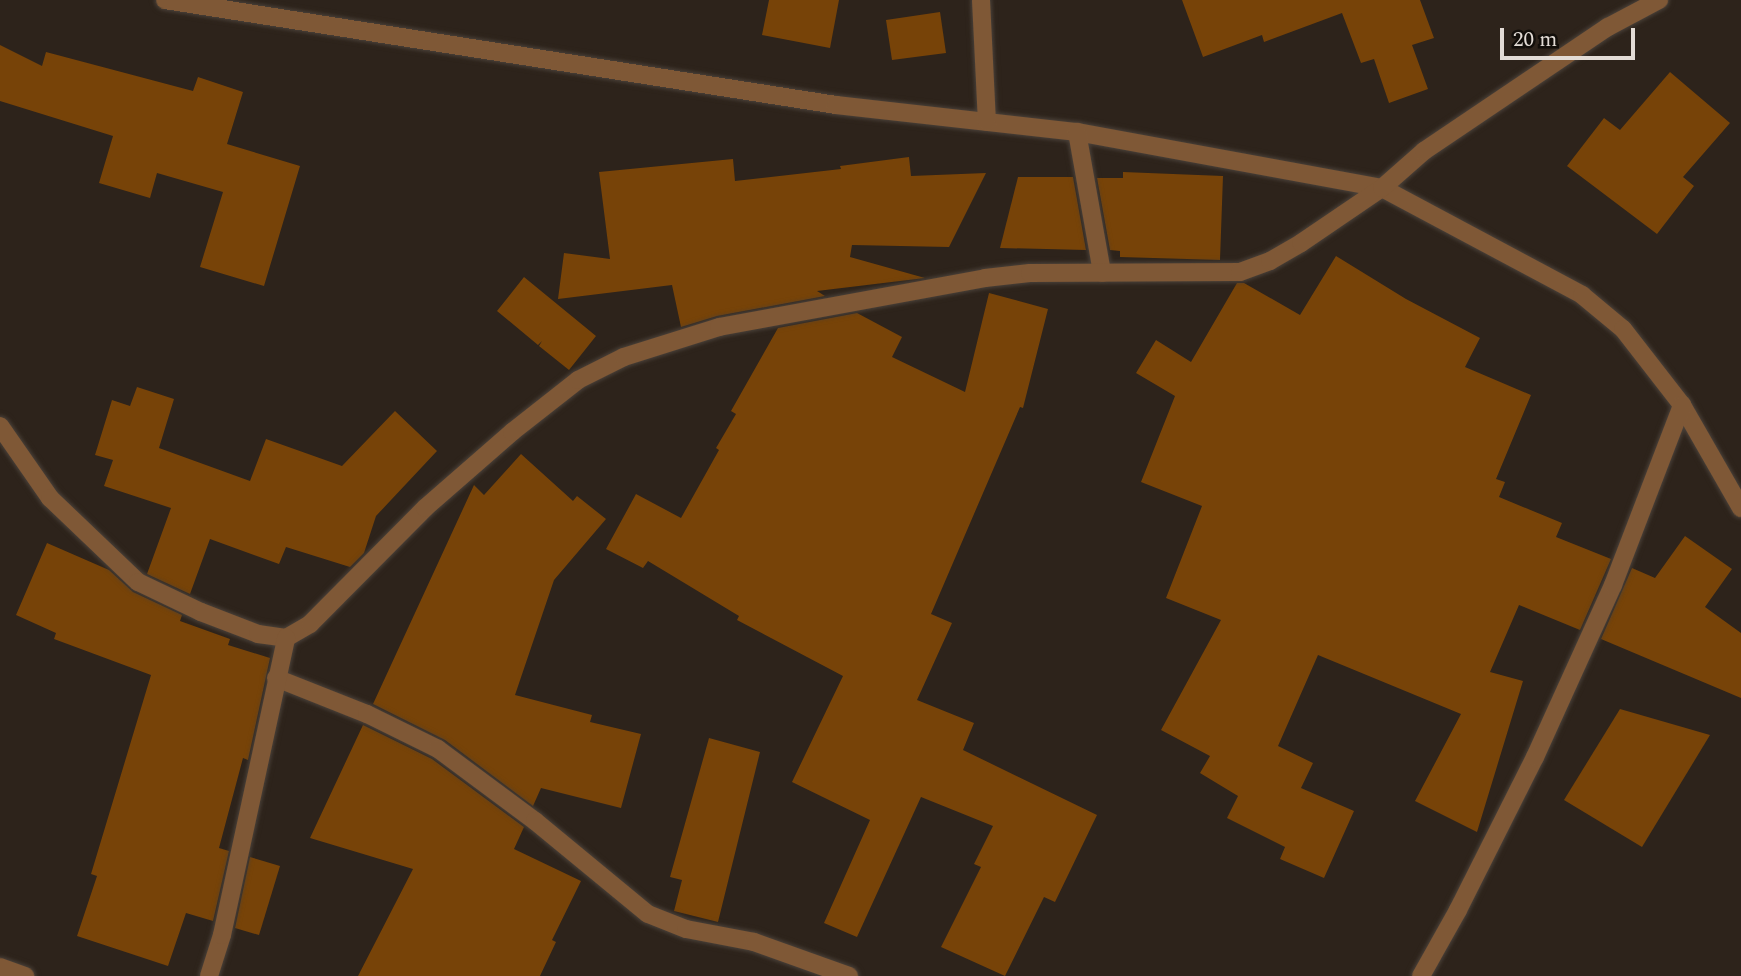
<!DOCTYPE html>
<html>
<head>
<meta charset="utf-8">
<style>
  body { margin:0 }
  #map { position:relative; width:1741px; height:976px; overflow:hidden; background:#2d231b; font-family:Spectral,serif }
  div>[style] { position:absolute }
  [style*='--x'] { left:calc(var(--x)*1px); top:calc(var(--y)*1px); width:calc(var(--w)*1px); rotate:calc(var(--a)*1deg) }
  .building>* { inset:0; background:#774308 }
  .roads { filter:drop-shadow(0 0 2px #4a4139) drop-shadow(0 0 2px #4a4139) }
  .minor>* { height:18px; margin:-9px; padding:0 9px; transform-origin:9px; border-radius:9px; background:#7f5836 }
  span { translate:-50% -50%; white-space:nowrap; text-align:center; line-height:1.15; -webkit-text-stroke:7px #120e0a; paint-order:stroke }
  .scale { position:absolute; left:1500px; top:28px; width:135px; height:32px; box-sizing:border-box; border:4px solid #e3dcd6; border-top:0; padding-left:9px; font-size:21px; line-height:24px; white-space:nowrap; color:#e3dcd6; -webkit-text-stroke:5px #120e0a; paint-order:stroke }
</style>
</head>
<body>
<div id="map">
  <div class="building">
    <div style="clip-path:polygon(769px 0,839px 0,830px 48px,762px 35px)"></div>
    <div style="clip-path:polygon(1182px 0,1420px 0,1434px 38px,1412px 45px,1428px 89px,1389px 103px,1374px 59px,1361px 63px,1342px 13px,1264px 42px,1262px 35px,1203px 57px)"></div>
    <div style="clip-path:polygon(940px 12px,946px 53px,892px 60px,886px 20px)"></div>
    <div style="clip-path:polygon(0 45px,42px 66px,46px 52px,193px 91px,198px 77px,243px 92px,227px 144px,300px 166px,264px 286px,200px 267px,223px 192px,157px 173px,150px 198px,99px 183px,113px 136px,0 101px)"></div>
    <div style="clip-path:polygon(1670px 72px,1730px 123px,1683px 177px,1694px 186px,1657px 234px,1567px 166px,1604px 118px,1620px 130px)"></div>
    <div style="clip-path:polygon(909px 157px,911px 176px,986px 173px,949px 247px,852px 245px,850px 257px,925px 278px,817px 291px,825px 296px,717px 316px,681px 327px,672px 285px,558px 299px,564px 253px,610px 259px,599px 172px,733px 159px,735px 181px,841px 169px,840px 166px)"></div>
    <div style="clip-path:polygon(1123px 172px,1223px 176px,1220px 260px,1120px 257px,1120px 251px,1110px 250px,1097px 178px,1123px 178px)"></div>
    <div style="clip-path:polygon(1018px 177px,1073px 177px,1086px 250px,1000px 248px)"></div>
    <div style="clip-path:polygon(1336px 256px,1406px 299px,1480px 338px,1465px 367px,1531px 395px,1496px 479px,1505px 482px,1499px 497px,1562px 523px,1556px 537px,1611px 559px,1580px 630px,1519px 605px,1490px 672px,1523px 681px,1477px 832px,1415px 801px,1461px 714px,1318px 655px,1278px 746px,1313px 763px,1301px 788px,1354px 811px,1324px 878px,1280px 859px,1285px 847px,1227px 818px,1238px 796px,1200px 773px,1210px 756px,1161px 730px,1221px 620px,1166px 598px,1202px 506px,1141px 482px,1175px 396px,1136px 373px,1156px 340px,1191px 362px,1237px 283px,1244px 283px,1300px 315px)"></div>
    <div style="clip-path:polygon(524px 277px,596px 336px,569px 370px,539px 346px,542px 341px,538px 345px,497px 311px)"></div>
    <div style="clip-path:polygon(989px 293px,1048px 309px,1023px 408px,1020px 407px,931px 614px,952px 623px,917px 700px,974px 723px,963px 750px,1097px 815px,1055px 902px,1044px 897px,1005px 976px,941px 947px,981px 867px,974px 864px,993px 826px,921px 797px,857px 937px,824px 923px,870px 820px,792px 782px,843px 676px,737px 620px,739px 616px,648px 561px,643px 568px,606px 549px,636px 494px,681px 518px,719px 450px,716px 448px,736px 414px,731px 411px,778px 328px,857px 313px,902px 337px,892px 357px,965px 392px)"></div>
    <div style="clip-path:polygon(137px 387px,174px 399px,159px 448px,250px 481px,266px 439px,342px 466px,395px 411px,437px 451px,376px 516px,364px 553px,350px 567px,286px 547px,279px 564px,210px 539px,190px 594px,147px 574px,171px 508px,104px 486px,113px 460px,95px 455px,112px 400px,130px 406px)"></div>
    <div style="clip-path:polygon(521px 454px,573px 501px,577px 496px,606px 519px,554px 580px,515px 695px,592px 715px,590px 722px,641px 734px,621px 808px,541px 788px,533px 806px,445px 740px,373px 704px,474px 485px,484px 495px)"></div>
    <div style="clip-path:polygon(1685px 536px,1732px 569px,1705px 607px,1741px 633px,1741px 698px,1601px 639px,1632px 568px,1655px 578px)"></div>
    <div style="clip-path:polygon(47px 543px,109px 570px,133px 592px,182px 615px,180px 621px,230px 639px,228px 645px,270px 658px,248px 760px,243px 758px,219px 848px,229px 851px,213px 921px,186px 913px,168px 966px,77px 936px,97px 876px,91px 874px,151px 675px,54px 639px,56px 633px,16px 615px)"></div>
    <div style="clip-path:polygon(1620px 709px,1710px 735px,1642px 847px,1564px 800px)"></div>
    <div style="clip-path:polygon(363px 725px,432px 759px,524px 827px,514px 849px,581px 881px,552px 940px,556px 942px,540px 976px,358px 976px,413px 869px,310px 838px)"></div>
    <div style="clip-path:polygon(709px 738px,760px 752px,718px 922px,674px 911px,682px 880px,670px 877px)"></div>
    <div style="clip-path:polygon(250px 857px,280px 866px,259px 935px,235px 928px)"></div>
  </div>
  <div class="roads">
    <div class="minor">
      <div style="--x:165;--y:0;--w:679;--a:8.89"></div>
      <div style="--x:836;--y:105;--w:243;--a:6.4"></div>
      <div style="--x:1077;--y:132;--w:310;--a:10.4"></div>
      <div style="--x:1382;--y:188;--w:227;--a:28.1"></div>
      <div style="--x:1582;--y:295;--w:53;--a:39.7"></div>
      <div style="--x:1623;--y:329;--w:96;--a:52.2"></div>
      <div style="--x:1682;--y:405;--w:119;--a:60.2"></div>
      <div style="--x:981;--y:0;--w:122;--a:87.2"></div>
      <div style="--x:1077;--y:132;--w:143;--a:79.9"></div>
      <div style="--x:0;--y:426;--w:88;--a:55.2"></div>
      <div style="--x:50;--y:498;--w:122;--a:43.7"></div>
      <div style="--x:138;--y:582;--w:70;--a:25.5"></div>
      <div style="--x:201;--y:612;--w:61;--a:21.1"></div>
      <div style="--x:258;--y:634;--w:28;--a:8"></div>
      <div style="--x:286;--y:638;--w:28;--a:-30"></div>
      <div style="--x:310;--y:624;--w:163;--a:-45.2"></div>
      <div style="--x:425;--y:508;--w:116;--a:-41.1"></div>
      <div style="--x:512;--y:432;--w:84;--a:-38.2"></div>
      <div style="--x:578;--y:380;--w:51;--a:-26.6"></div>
      <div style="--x:624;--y:357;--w:100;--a:-17.5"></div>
      <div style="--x:719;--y:327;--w:270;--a:-10.4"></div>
      <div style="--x:985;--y:278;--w:45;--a:-6.3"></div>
      <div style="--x:1030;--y:273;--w:210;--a:-0.3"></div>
      <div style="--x:1240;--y:272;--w:32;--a:-20"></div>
      <div style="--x:1270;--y:261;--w:36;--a:-30"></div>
      <div style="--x:1301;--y:243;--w:98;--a:-34.2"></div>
      <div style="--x:1382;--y:188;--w:56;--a:-41.4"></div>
      <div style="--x:1424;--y:151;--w:222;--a:-34"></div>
      <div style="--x:1608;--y:27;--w:58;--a:-27.9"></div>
      <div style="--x:276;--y:678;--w:98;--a:21.6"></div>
      <div style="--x:367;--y:714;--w:79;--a:26.2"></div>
      <div style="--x:438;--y:749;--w:121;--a:36.6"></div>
      <div style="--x:535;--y:821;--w:146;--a:39.5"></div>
      <div style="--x:648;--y:914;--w:41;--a:21.5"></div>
      <div style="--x:686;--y:929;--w:69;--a:10.8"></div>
      <div style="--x:754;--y:942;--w:101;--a:19.7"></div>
      <div style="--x:0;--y:967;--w:27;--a:20"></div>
      <div style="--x:209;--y:976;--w:43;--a:-72.4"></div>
      <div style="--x:222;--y:935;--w:304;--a:-77.8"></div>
      <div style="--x:1421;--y:976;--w:76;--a:-60.7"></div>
      <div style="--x:1458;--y:910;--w:171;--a:-63.3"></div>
      <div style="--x:1535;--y:757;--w:189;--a:-65.6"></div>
      <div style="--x:1613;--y:585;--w:193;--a:-69"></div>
    </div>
  </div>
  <div class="scale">20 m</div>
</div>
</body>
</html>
